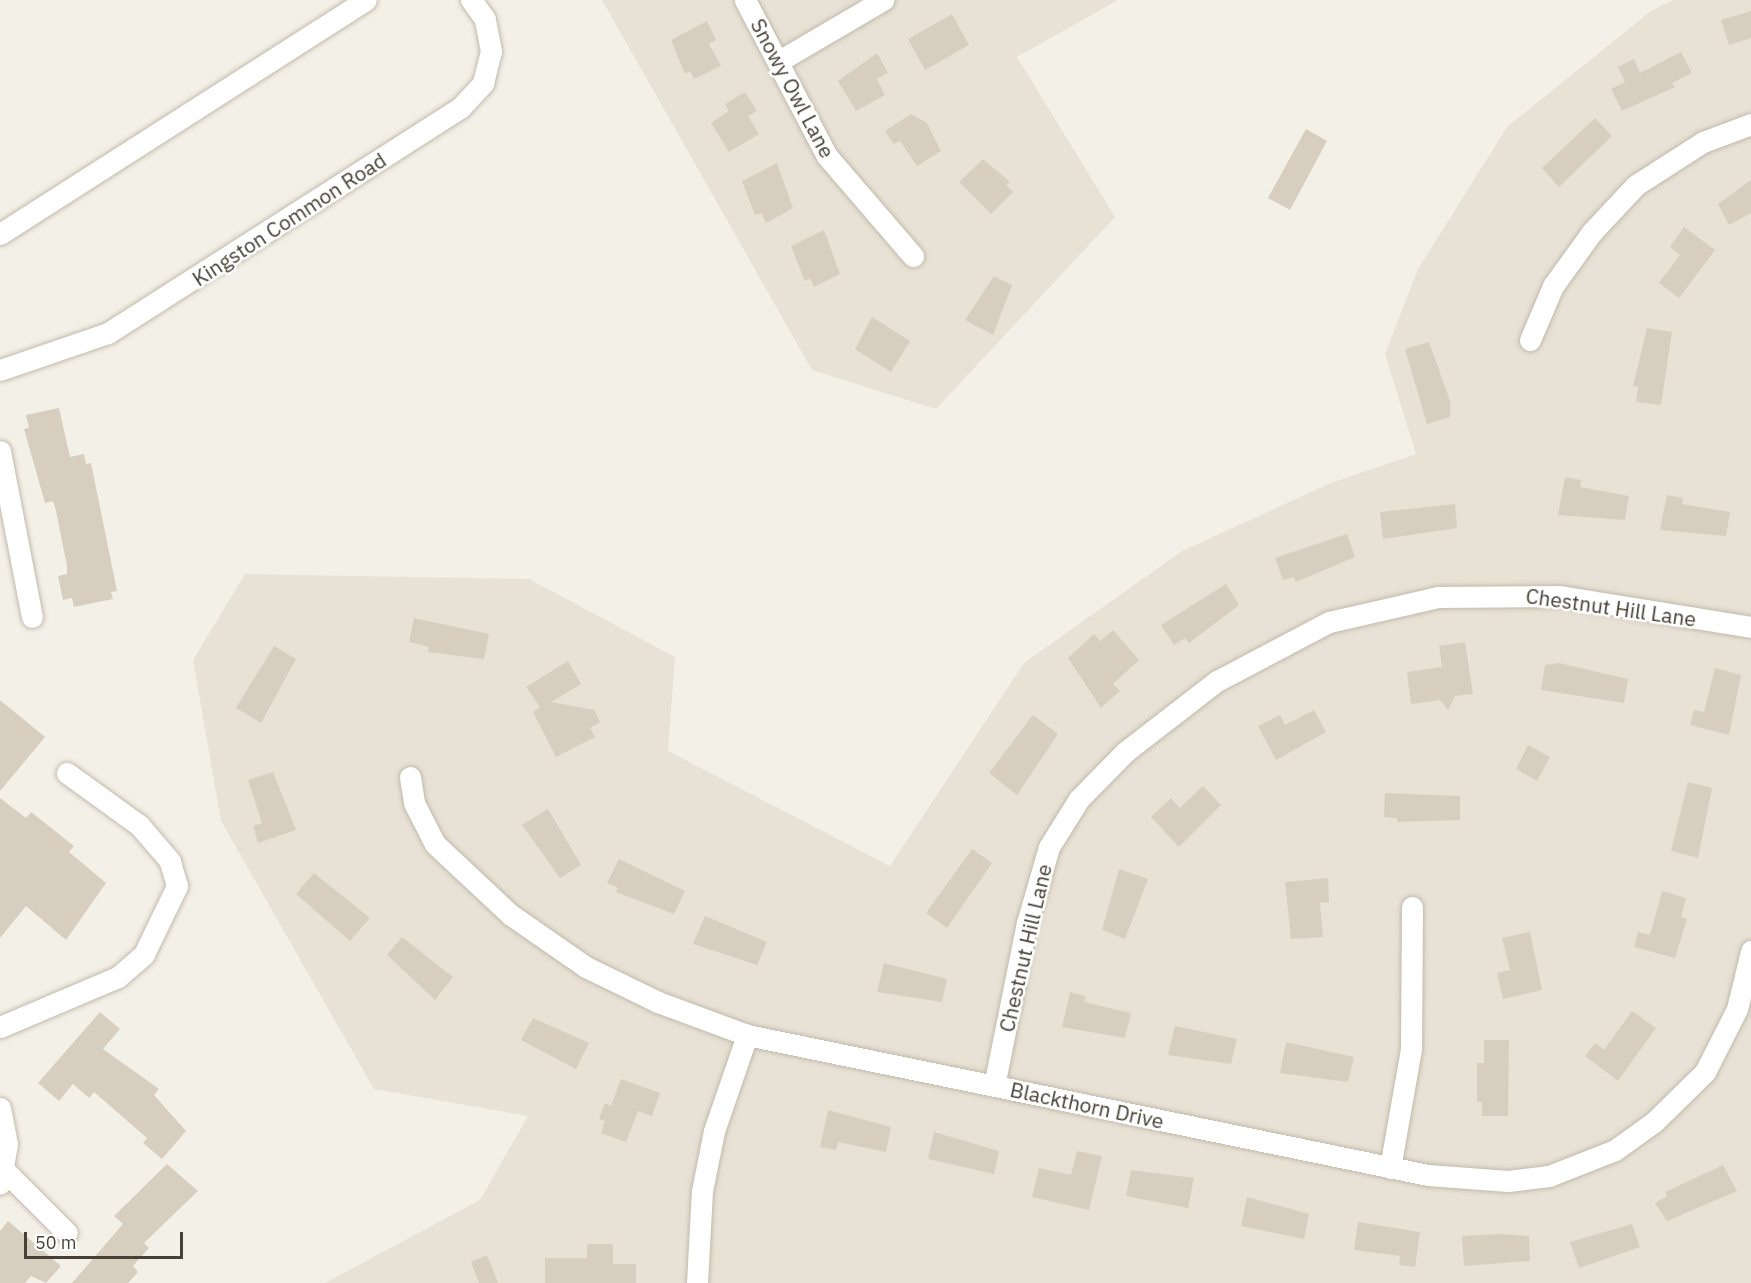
<!DOCTYPE html>
<html>
<head>
<meta charset="utf-8">
<style>
  body { margin:0 }
  #map { position:relative; width:1751px; height:1283px; overflow:hidden; background:#f3f0e7; font-family:"IBM Plex Sans",sans-serif }
  div>[style] { position:absolute }
  [style*='--x'] { left:calc(var(--x)*1px); top:calc(var(--y)*1px); width:calc(var(--w)*1px); rotate:calc(var(--a)*1deg) }
  .residential>* { inset:0; background:#e7e2d5 }
  .building>* { inset:0; background:#d8cebf }
  .roads { filter:drop-shadow(0 0 2px #c2baac) drop-shadow(0 0 2px #c2baac) }
  .minor>* { height:21px; margin:-10.5px; padding:0 10.5px; transform-origin:10.5px; border-radius:10.5px; background:#fff }
  span { translate:-50% -50%; white-space:nowrap; text-align:center; line-height:1.15; -webkit-text-stroke:5px #fff; paint-order:stroke }
  .street-label { font-size:21px; color:#464036 }
  .scale { position:absolute; left:24px; top:1232px; width:159px; height:27px; box-sizing:border-box; border:3px solid #464036; border-top:0; padding-left:8px; font-size:18px; line-height:21px; white-space:nowrap; color:#464036; -webkit-text-stroke:4px #fff; paint-order:stroke }
</style>
</head>
<body>
<div id="map">
  <div class="residential">
    <div style="clip-path:polygon(602px 0,1118px 0,1017px 57px,1115px 217px,936px 409px,812px 370px)"></div>
    <div style="clip-path:polygon(1673px 0,1751px 0,1751px 1283px,325px 1283px,480px 1200px,528px 1116px,374px 1089px,221px 821px,193px 660px,245px 574px,529px 579px,675px 657px,668px 751px,890px 866px,1024px 663px,1182px 551px,1331px 483px,1416px 454px,1385px 354px,1418px 269px,1507px 127px,1651px 11px)"></div>
  </div>
  <div class="building">
    <div style="clip-path:polygon(1751px 11px,1751px 38px,1729px 45px,1721px 20px)"></div>
    <div style="clip-path:polygon(952px 14px,969px 45px,925px 70px,908px 39px)"></div>
    <div style="clip-path:polygon(707px 21px,716px 40px,709px 44px,721px 66px,694px 79px,690px 71px,685px 74px,671px 40px)"></div>
    <div style="clip-path:polygon(1681px 52px,1692px 73px,1672px 83px,1675px 87px,1622px 111px,1611px 89px,1625px 82px,1618px 67px,1634px 59px,1640px 73px)"></div>
    <div style="clip-path:polygon(877px 53px,888px 73px,877px 79px,885px 95px,856px 111px,838px 81px)"></div>
    <div style="clip-path:polygon(745px 92px,757px 111px,748px 116px,759px 134px,729px 152px,711px 123px,729px 111px,725px 104px)"></div>
    <div style="clip-path:polygon(911px 114px,927px 123px,941px 151px,917px 166px,900px 141px,894px 144px,885px 131px)"></div>
    <div style="clip-path:polygon(1595px 118px,1612px 136px,1559px 187px,1542px 168px)"></div>
    <div style="clip-path:polygon(1306px 129px,1327px 141px,1290px 210px,1268px 198px)"></div>
    <div style="clip-path:polygon(983px 159px,1010px 182px,1006px 185px,1013px 192px,991px 214px,959px 182px)"></div>
    <div style="clip-path:polygon(777px 163px,793px 208px,766px 223px,761px 213px,755px 215px,742px 181px)"></div>
    <div style="clip-path:polygon(1751px 180px,1751px 213px,1729px 225px,1718px 204px)"></div>
    <div style="clip-path:polygon(1684px 227px,1715px 250px,1679px 298px,1659px 283px,1680px 255px,1670px 247px)"></div>
    <div style="clip-path:polygon(824px 230px,840px 274px,814px 287px,810px 278px,805px 281px,791px 246px)"></div>
    <div style="clip-path:polygon(994px 276px,1012px 285px,993px 335px,965px 320px)"></div>
    <div style="clip-path:polygon(872px 317px,910px 341px,891px 372px,855px 349px)"></div>
    <div style="clip-path:polygon(1647px 328px,1672px 332px,1661px 405px,1636px 402px,1638px 387px,1633px 386px)"></div>
    <div style="clip-path:polygon(1429px 342px,1450px 401px,1450px 417px,1427px 424px,1405px 349px)"></div>
    <div style="clip-path:polygon(59px 408px,70px 457px,84px 454px,86px 464px,91px 463px,117px 591px,111px 592px,113px 599px,74px 607px,72px 598px,63px 600px,58px 576px,67px 574px,67px 566px,56px 511px,53px 501px,45px 503px,24px 429px,29px 428px,26px 415px)"></div>
    <div style="clip-path:polygon(1565px 477px,1581px 480px,1580px 487px,1629px 496px,1625px 520px,1558px 515px)"></div>
    <div style="clip-path:polygon(1667px 495px,1683px 498px,1682px 504px,1730px 512px,1726px 536px,1660px 530px)"></div>
    <div style="clip-path:polygon(1455px 504px,1457px 528px,1383px 539px,1380px 512px)"></div>
    <div style="clip-path:polygon(1347px 534px,1355px 557px,1296px 582px,1294px 577px,1283px 580px,1275px 558px)"></div>
    <div style="clip-path:polygon(1226px 584px,1239px 605px,1189px 643px,1185px 638px,1174px 645px,1161px 625px)"></div>
    <div style="clip-path:polygon(414px 618px,489px 634px,484px 659px,428px 652px,429px 647px,409px 642px)"></div>
    <div style="clip-path:polygon(1113px 630px,1139px 660px,1113px 684px,1120px 691px,1101px 708px,1068px 658px,1094px 634px,1100px 641px)"></div>
    <div style="clip-path:polygon(1465px 642px,1473px 694px,1455px 696px,1448px 710px,1440px 700px,1411px 704px,1407px 672px,1442px 667px,1439px 646px)"></div>
    <div style="clip-path:polygon(274px 646px,296px 659px,261px 723px,236px 708px)"></div>
    <div style="clip-path:polygon(568px 661px,581px 684px,551px 702px,594px 710px,600px 722px,590px 728px,595px 737px,556px 757px,533px 712px,540px 707px,526px 687px)"></div>
    <div style="clip-path:polygon(1559px 663px,1628px 679px,1624px 703px,1541px 690px,1545px 665px)"></div>
    <div style="clip-path:polygon(1715px 668px,1741px 675px,1729px 735px,1690px 725px,1694px 710px,1704px 712px)"></div>
    <div style="clip-path:polygon(0 700px,45px 737px,0 791px)"></div>
    <div style="clip-path:polygon(1314px 710px,1326px 732px,1276px 760px,1258px 726px,1280px 715px,1285px 725px)"></div>
    <div style="clip-path:polygon(1033px 715px,1058px 734px,1017px 795px,989px 773px)"></div>
    <div style="clip-path:polygon(1528px 745px,1550px 757px,1537px 781px,1516px 769px)"></div>
    <div style="clip-path:polygon(273px 772px,296px 830px,258px 843px,253px 826px,262px 823px,248px 780px)"></div>
    <div style="clip-path:polygon(1688px 782px,1712px 788px,1698px 858px,1671px 851px)"></div>
    <div style="clip-path:polygon(1203px 786px,1221px 805px,1179px 847px,1151px 817px,1171px 798px,1180px 808px)"></div>
    <div style="clip-path:polygon(1385px 793px,1460px 796px,1460px 820px,1397px 822px,1397px 818px,1384px 817px)"></div>
    <div style="clip-path:polygon(0 798px,26px 818px,31px 812px,74px 846px,69px 852px,106px 883px,66px 940px,26px 906px,0 938px)"></div>
    <div style="clip-path:polygon(548px 809px,581px 865px,560px 878px,522px 825px)"></div>
    <div style="clip-path:polygon(972px 849px,992px 863px,947px 928px,926px 913px)"></div>
    <div style="clip-path:polygon(619px 859px,685px 891px,674px 914px,616px 892px,618px 888px,607px 883px)"></div>
    <div style="clip-path:polygon(1119px 869px,1148px 879px,1125px 939px,1102px 930px)"></div>
    <div style="clip-path:polygon(314px 873px,370px 918px,350px 941px,296px 894px)"></div>
    <div style="clip-path:polygon(1328px 878px,1329px 902px,1320px 903px,1323px 937px,1291px 939px,1285px 882px)"></div>
    <div style="clip-path:polygon(1662px 891px,1686px 898px,1681px 917px,1687px 919px,1675px 958px,1634px 947px,1638px 932px,1650px 935px)"></div>
    <div style="clip-path:polygon(705px 916px,767px 942px,757px 965px,693px 944px)"></div>
    <div style="clip-path:polygon(1530px 932px,1542px 990px,1503px 999px,1497px 973px,1510px 970px,1502px 938px)"></div>
    <div style="clip-path:polygon(402px 937px,453px 977px,435px 1000px,387px 955px)"></div>
    <div style="clip-path:polygon(884px 963px,947px 979px,942px 1002px,877px 992px)"></div>
    <div style="clip-path:polygon(1070px 992px,1086px 996px,1084px 1002px,1131px 1013px,1125px 1038px,1062px 1027px)"></div>
    <div style="clip-path:polygon(1632px 1011px,1656px 1028px,1618px 1081px,1585px 1056px,1595px 1043px,1604px 1050px)"></div>
    <div style="clip-path:polygon(100px 1012px,120px 1029px,103px 1049px,159px 1089px,154px 1095px,186px 1131px,162px 1159px,143px 1143px,147px 1138px,94px 1092px,89px 1098px,73px 1084px,59px 1101px,38px 1083px)"></div>
    <div style="clip-path:polygon(533px 1018px,589px 1043px,576px 1069px,521px 1040px)"></div>
    <div style="clip-path:polygon(1175px 1026px,1237px 1039px,1231px 1064px,1168px 1055px)"></div>
    <div style="clip-path:polygon(1484px 1040px,1509px 1040px,1508px 1116px,1482px 1116px,1482px 1102px,1477px 1102px,1477px 1063px,1484px 1063px)"></div>
    <div style="clip-path:polygon(1286px 1042px,1354px 1057px,1348px 1082px,1280px 1073px)"></div>
    <div style="clip-path:polygon(621px 1079px,660px 1093px,652px 1116px,638px 1111px,626px 1142px,601px 1133px,605px 1121px,599px 1119px,605px 1103px,611px 1106px)"></div>
    <div style="clip-path:polygon(828px 1110px,891px 1127px,886px 1152px,838px 1142px,836px 1150px,820px 1147px)"></div>
    <div style="clip-path:polygon(934px 1132px,999px 1151px,994px 1174px,928px 1159px)"></div>
    <div style="clip-path:polygon(1077px 1151px,1102px 1156px,1089px 1210px,1032px 1197px,1039px 1168px,1071px 1175px)"></div>
    <div style="clip-path:polygon(167px 1164px,198px 1191px,144px 1243px,149px 1248px,133px 1266px,138px 1272px,128px 1283px,72px 1283px,123px 1224px,114px 1216px)"></div>
    <div style="clip-path:polygon(1723px 1165px,1737px 1191px,1667px 1221px,1655px 1203px,1667px 1196px,1665px 1192px)"></div>
    <div style="clip-path:polygon(1131px 1170px,1194px 1178px,1188px 1208px,1126px 1196px)"></div>
    <div style="clip-path:polygon(1247px 1197px,1309px 1214px,1304px 1239px,1241px 1226px)"></div>
    <div style="clip-path:polygon(8px 1221px,61px 1266px,46px 1283px,31px 1276px,25px 1283px,0 1283px,0 1231px)"></div>
    <div style="clip-path:polygon(1358px 1222px,1420px 1232px,1415px 1267px,1399px 1265px,1400px 1256px,1354px 1250px)"></div>
    <div style="clip-path:polygon(1632px 1224px,1640px 1247px,1579px 1268px,1570px 1242px)"></div>
    <div style="clip-path:polygon(1501px 1234px,1529px 1236px,1530px 1261px,1464px 1266px,1462px 1236px)"></div>
    <div style="clip-path:polygon(587px 1244px,613px 1244px,613px 1264px,636px 1264px,636px 1283px,545px 1283px,545px 1258px,587px 1258px)"></div>
    <div style="clip-path:polygon(487px 1255px,498px 1283px,479px 1283px,471px 1262px)"></div>
  </div>
  <div class="roads">
    <div class="minor">
      <div style="--x:745;--y:0;--w:176;--a:62.3"></div>
      <div style="--x:827;--y:156;--w:132;--a:49.3"></div>
      <div style="--x:779;--y:61;--w:121;--a:-30.4"></div>
      <div style="--x:0;--y:234;--w:434;--a:-32.6"></div>
      <div style="--x:1530;--y:340;--w:59;--a:-66.9"></div>
      <div style="--x:1553;--y:286;--w:67;--a:-54.2"></div>
      <div style="--x:1592;--y:232;--w:64;--a:-46.9"></div>
      <div style="--x:1636;--y:185;--w:80;--a:-32.7"></div>
      <div style="--x:1703;--y:142;--w:51;--a:-20.6"></div>
      <div style="--x:0;--y:370;--w:114;--a:-18.9"></div>
      <div style="--x:108;--y:333;--w:419;--a:-32.6"></div>
      <div style="--x:461;--y:107;--w:33;--a:-47"></div>
      <div style="--x:483;--y:83;--w:33;--a:-76"></div>
      <div style="--x:491;--y:51;--w:33;--a:-101"></div>
      <div style="--x:485;--y:19;--w:24;--a:-126"></div>
      <div style="--x:0;--y:451;--w:169;--a:79.1"></div>
      <div style="--x:410;--y:777;--w:26;--a:81"></div>
      <div style="--x:414;--y:803;--w:46;--a:62.9"></div>
      <div style="--x:435;--y:844;--w:104;--a:43.1"></div>
      <div style="--x:511;--y:915;--w:91;--a:34.7"></div>
      <div style="--x:586;--y:967;--w:80;--a:25.9"></div>
      <div style="--x:658;--y:1002;--w:95;--a:20.3"></div>
      <div style="--x:747;--y:1035;--w:695;--a:11.62"></div>
      <div style="--x:1428;--y:1175;--w:80;--a:4.3"></div>
      <div style="--x:1508;--y:1181;--w:41;--a:-7"></div>
      <div style="--x:1549;--y:1176;--w:71;--a:-21.5"></div>
      <div style="--x:1615;--y:1150;--w:48;--a:-35.7"></div>
      <div style="--x:1654;--y:1122;--w:71;--a:-44.4"></div>
      <div style="--x:1705;--y:1072;--w:71;--a:-63.1"></div>
      <div style="--x:1737;--y:1009;--w:60;--a:-76.4"></div>
      <div style="--x:0;--y:1027;--w:128;--a:-23"></div>
      <div style="--x:118;--y:977;--w:35;--a:-41"></div>
      <div style="--x:144;--y:954;--w:76;--a:-64.1"></div>
      <div style="--x:177;--y:886;--w:26;--a:-106"></div>
      <div style="--x:170;--y:861;--w:48;--a:-130.7"></div>
      <div style="--x:139;--y:825;--w:89;--a:-144.2"></div>
      <div style="--x:994;--y:1086;--w:166;--a:-78.6"></div>
      <div style="--x:1027;--y:923;--w:79;--a:-73.9"></div>
      <div style="--x:1049;--y:847;--w:57;--a:-58"></div>
      <div style="--x:1079;--y:799;--w:66;--a:-45.6"></div>
      <div style="--x:1125;--y:752;--w:116;--a:-37.7"></div>
      <div style="--x:1217;--y:681;--w:127;--a:-27.8"></div>
      <div style="--x:1329;--y:622;--w:112;--a:-12.9"></div>
      <div style="--x:1438;--y:597;--w:122;--a:-0.5"></div>
      <div style="--x:1560;--y:596;--w:193;--a:9.2"></div>
      <div style="--x:0;--y:1108;--w:37;--a:79"></div>
      <div style="--x:7;--y:1144;--w:40;--a:100"></div>
      <div style="--x:1390;--y:1168;--w:121;--a:-80"></div>
      <div style="--x:1411;--y:1049;--w:142;--a:-89.6"></div>
      <div style="--x:6;--y:1172;--w:86;--a:45"></div>
      <div style="--x:697;--y:1283;--w:92;--a:-86.9"></div>
      <div style="--x:702;--y:1191;--w:61;--a:-78.7"></div>
      <div style="--x:714;--y:1131;--w:102;--a:-71"></div>
    </div>
  </div>
  <div class="street-label">
    <span style="left:793px;top:88px;rotate:62deg">Snowy Owl Lane</span>
    <span style="left:289px;top:219px;rotate:-33deg">Kingston Common Road</span>
    <span style="left:1611px;top:607px;rotate:8deg">Chestnut Hill Lane</span>
    <span style="left:1025px;top:948px;rotate:-77deg">Chestnut Hill Lane</span>
    <span style="left:1087px;top:1105px;rotate:12deg">Blackthorn Drive</span>
  </div>
  <div class="scale">50 m</div>
</div>
</body>
</html>
